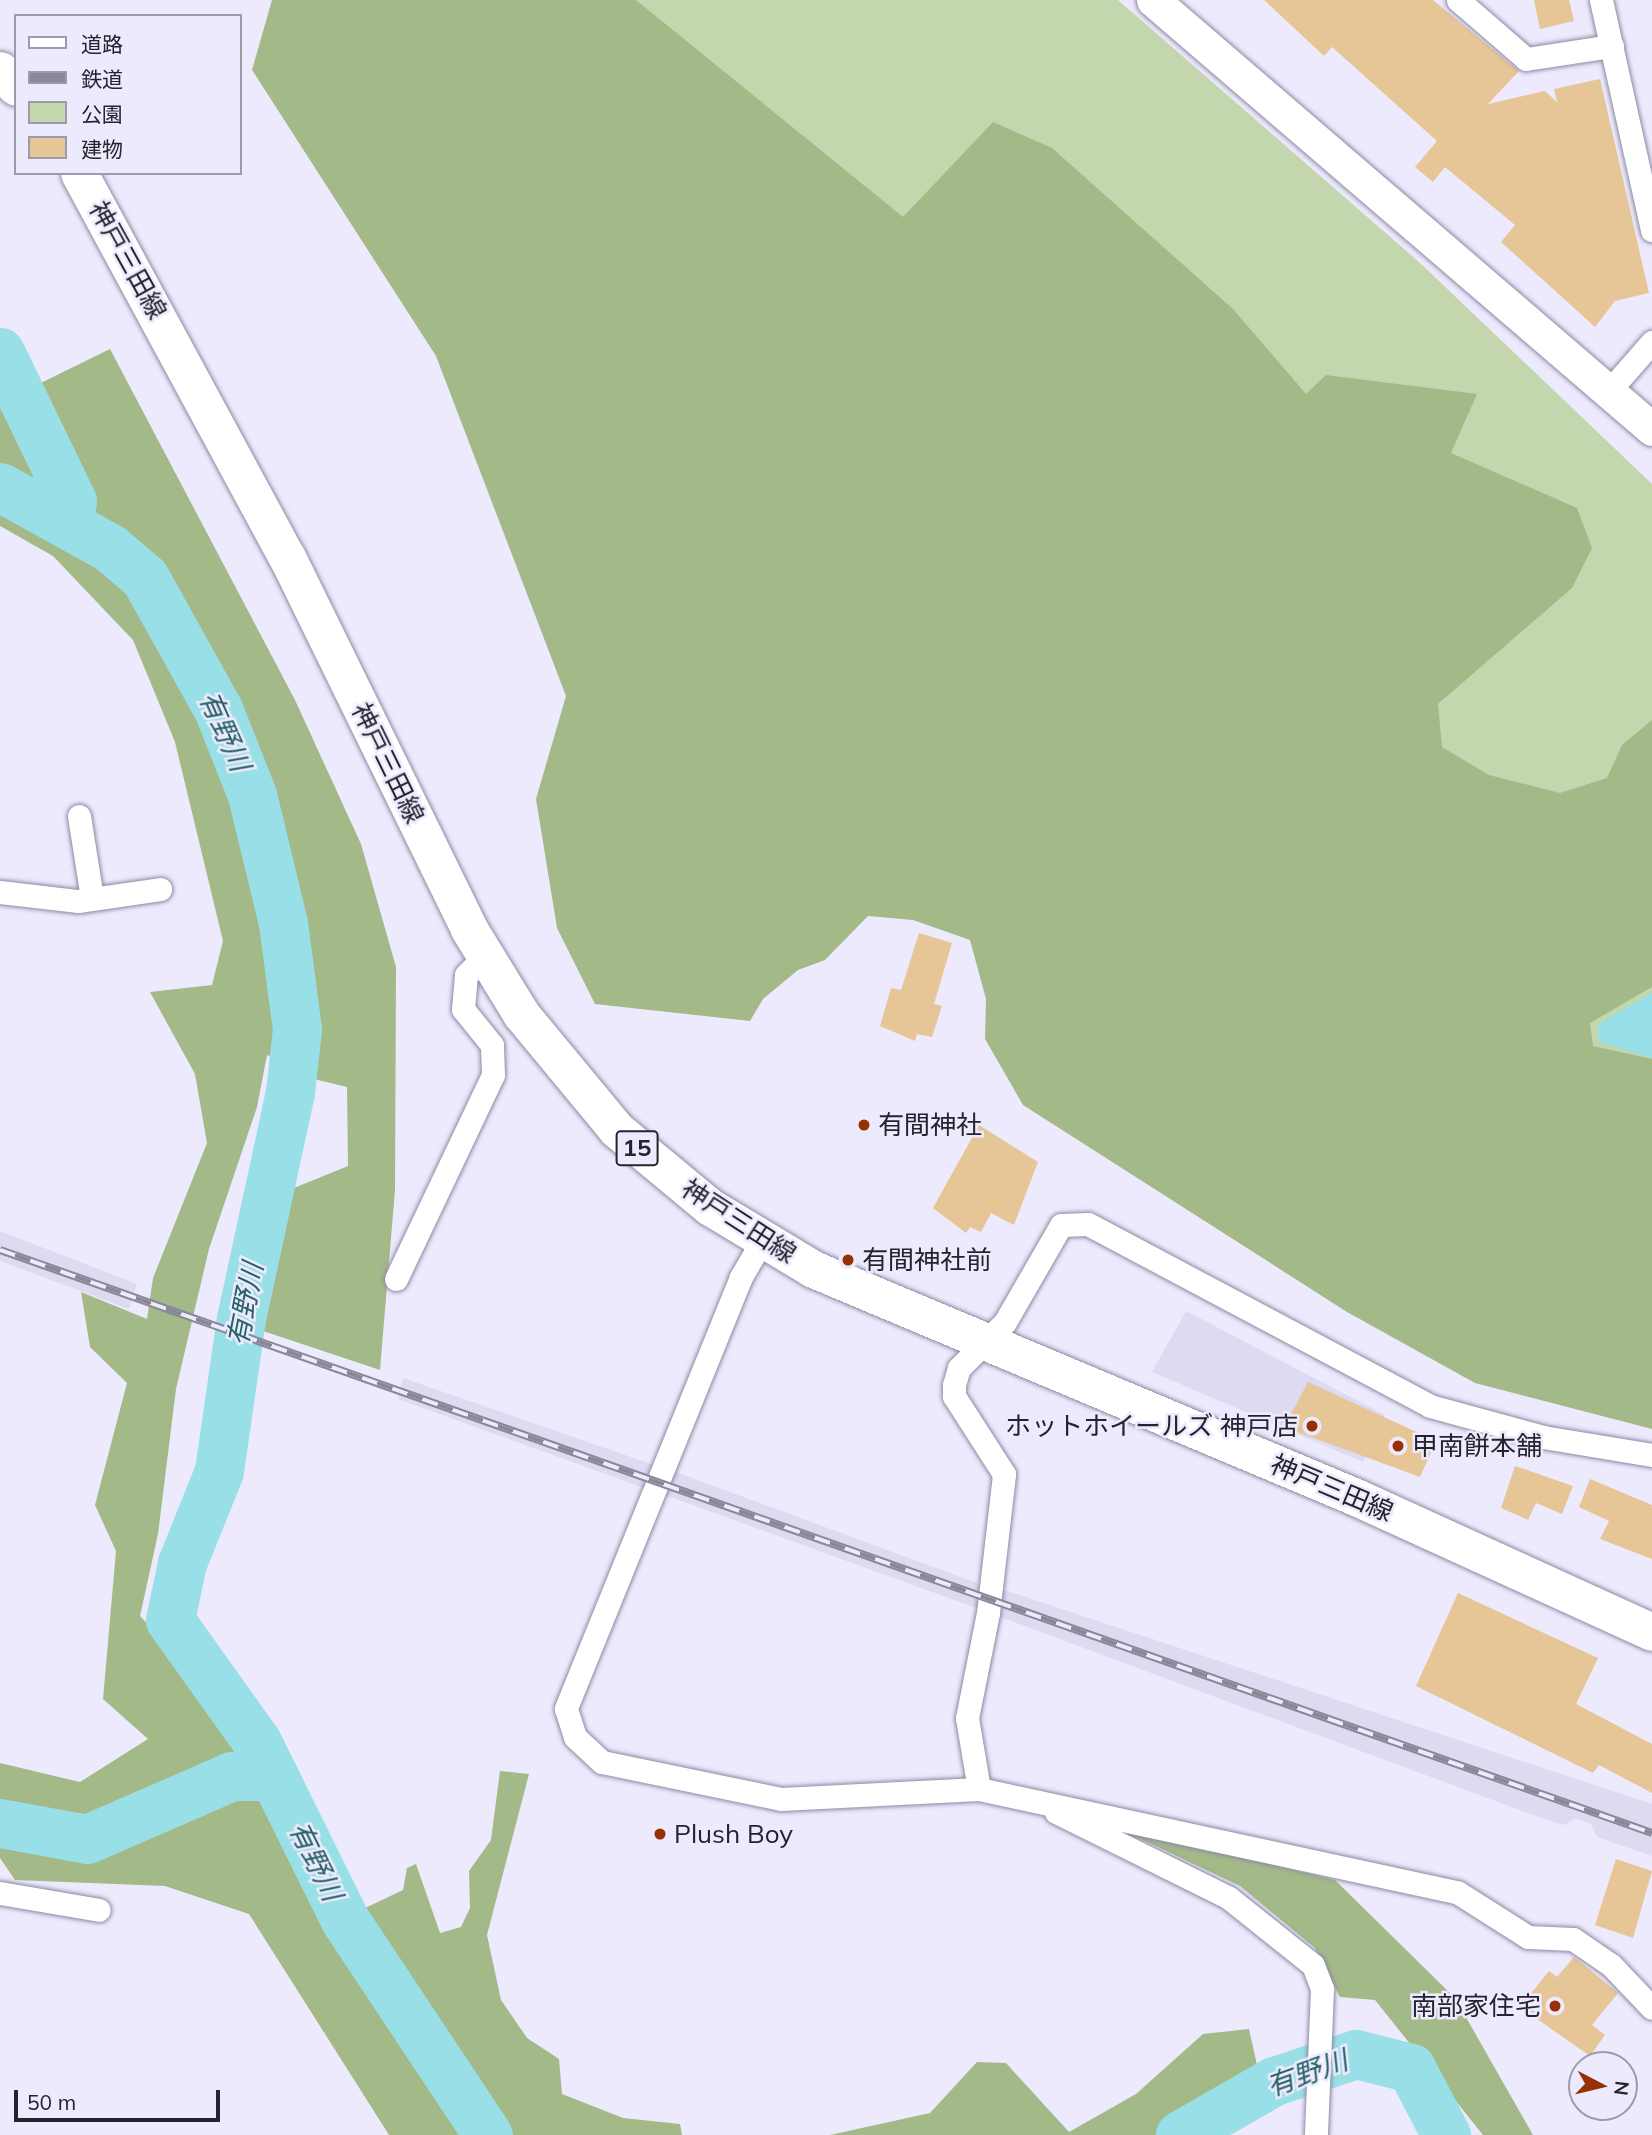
<!DOCTYPE html>
<html>
<head>
<meta charset="utf-8">
<style>
  body { margin:0 }
  #map { position:relative; width:1652px; height:2135px; overflow:hidden; background:#edeafd; font-family:Mulish,"Noto Sans JP",sans-serif }
  div>[style] { position:absolute }
  [style*='--x'] { left:calc(var(--x)*1px); top:calc(var(--y)*1px); width:calc(var(--w)*1px); rotate:calc(var(--a)*1deg) }
  .built>* { inset:0; background:#dddaf1 }
  .green>* { inset:0; background:#c3d6ad }
  .forest>* { inset:0; background:#a3b988 }
  .water>* { inset:0; background:#99dfe7 }
  .river>* { height:49px; margin:-24.5px; padding:0 24.5px; transform-origin:24.5px; border-radius:24.5px; background:#99dfe7 }
  .building>* { inset:0; background:#e6c597 }
  .roads { filter:drop-shadow(0 0 2px #8d89a4) drop-shadow(0 0 2px #8d89a4) }
  .street>* { height:23px; margin:-11.5px; padding:0 11.5px; transform-origin:11.5px; border-radius:11.5px; background:#fff }
  .secondary>* { height:33px; margin:-16.5px; padding:0 16.5px; transform-origin:16.5px; border-radius:16.5px; background:#fff }
  .primary>* { height:37px; margin:-18.5px; padding:0 18.5px; transform-origin:18.5px; border-radius:18.5px; background:#fff }
  .rail>* { height:8px; margin-top:-4px; transform-origin:0; background:repeating-linear-gradient(90deg,#edeafd 0 16px,#8a8898 0 32px); box-sizing:border-box; border-block:2px solid #8a8898 }
  .dots>* { width:19px; height:19px; translate:-50% -50%; box-sizing:border-box; border:4px solid #edeafd; border-radius:50% }
  span { translate:-50% -50%; white-space:nowrap; text-align:center; line-height:1.15; -webkit-text-stroke:5px #edeafd; paint-order:stroke }
  .shield-label span { padding:2px 5px; background:#edeafd; border:2px solid; border-radius:5px; -webkit-text-stroke-width:0 }
  .shield-label { font-size:24px; color:#24232e; font-weight:700 }
  .street-label { font-size:26px; color:#24232e }
  .poi-label { font-size:26px; color:#24232e }
  .left { translate:0 -50%; text-align:left }
  .right { translate:-100% -50%; text-align:right }
  .water-label { font-size:28px; color:#276268; font-style:italic }
  .legend { position:absolute; left:14px; top:14px; width:228px; height:161px; box-sizing:border-box; background:#edeafd; border:2px solid #9d9aaa; margin:0; padding:9px 12px; list-style:none; font-size:21px; color:#24232e }
  .legend li { display:flex; align-items:center; gap:14px; height:35px }
  .legend b { width:35px; border:2px solid #9d9aaa }
  .north { position:absolute; left:1568px; top:2051px; width:70px; height:70px; box-sizing:border-box; background:#edeafd; border:2px solid #9d9aaa; border-radius:50%; rotate:97deg; font-size:19px; font-weight:700; line-height:28px; text-align:center; color:#24232e }
  .north::after { content:''; display:block; margin:auto; width:24px; height:32px; background:#973104; clip-path:polygon(50% 0,100% 100%,50% 72%,0 100%) }
  .scale { position:absolute; left:14px; top:2090px; width:206px; height:32px; box-sizing:border-box; border:4px solid #24232e; border-top:0; padding-left:9px; font-size:21px; line-height:24px; white-space:nowrap; color:#24232e; -webkit-text-stroke:5px #edeafd; paint-order:stroke }
</style>
</head>
<body>
<div id="map">
  <div class="built">
    <div style="clip-path:polygon(0 1231px,137px 1284px,129px 1309px,0 1261px)"></div>
    <div style="clip-path:polygon(1186px 1311px,1385px 1415px,1363px 1462px,1152px 1372px)"></div>
    <div style="clip-path:polygon(403px 1378px,654px 1465px,647px 1489px,398px 1399px)"></div>
    <div style="clip-path:polygon(673px 1471px,985px 1586px,982px 1610px,665px 1495px)"></div>
    <div style="clip-path:polygon(998px 1588px,1652px 1804px,1652px 1856px,1597px 1837px,1591px 1824px,1576px 1818px,1564px 1825px,1544px 1819px,995px 1615px)"></div>
  </div>
  <div class="green">
    <div style="clip-path:polygon(620px 0,1118px 0,1419px 262px,1652px 484px,1652px 1125px,897px 230px)"></div>
  </div>
  <div class="forest">
    <div style="clip-path:polygon(272px 0,636px 0,903px 217px,993px 122px,1052px 148px,1233px 309px,1306px 394px,1326px 375px,1477px 394px,1451px 453px,1577px 508px,1592px 548px,1572px 588px,1438px 704px,1442px 747px,1489px 775px,1560px 793px,1607px 778px,1622px 745px,1652px 720px,1652px 987px,1590px 1023px,1593px 1046px,1652px 1059px,1652px 1429px,1475px 1383px,1347px 1312px,1023px 1105px,985px 1039px,986px 999px,970px 940px,913px 920px,868px 916px,825px 960px,798px 970px,763px 999px,750px 1021px,595px 1004px,557px 928px,536px 799px,566px 696px,436px 356px,252px 70px)"></div>
    <div style="clip-path:polygon(110px 349px,295px 700px,361px 844px,396px 967px,395px 1190px,380px 1370px,254px 1328px,260px 1283px,294px 1188px,348px 1166px,347px 1087px,314px 1079px,267px 1055px,257px 1107px,209px 1249px,176px 1389px,158px 1534px,140px 1616px,178px 1655px,259px 1784px,323px 1928px,403px 1890px,407px 1868px,416px 1864px,440px 1933px,461px 1927px,470px 1908px,469px 1871px,491px 1840px,500px 1771px,529px 1774px,487px 1935px,501px 2000px,527px 2038px,559px 2059px,562px 2094px,623px 2118px,680px 2124px,682px 2135px,389px 2135px,249px 1914px,165px 1886px,15px 1880px,0 1858px,0 1763px,80px 1782px,148px 1739px,103px 1699px,116px 1551px,95px 1505px,127px 1383px,90px 1347px,81px 1292px,147px 1319px,153px 1278px,207px 1143px,195px 1074px,150px 992px,212px 985px,223px 941px,175px 742px,133px 640px,53px 556px,0 526px,0 403px)"></div>
    <div style="clip-path:polygon(1116px 1827px,1335px 1880px,1455px 1998px,1533px 2135px,1483px 2135px,1375px 2000px,1340px 1997px,1315px 1948px,1240px 1886px)"></div>
    <div style="clip-path:polygon(1249px 2029px,1257px 2065px,1164px 2135px,830px 2135px,930px 2113px,977px 2062px,1006px 2063px,1069px 2132px,1136px 2094px,1203px 2034px)"></div>
  </div>
  <div class="water">
    <div style="clip-path:polygon(1652px 993px,1652px 1058px,1599px 1042px,1598px 1024px)"></div>
  </div>
  <div class="river">
    <div style="--x:0;--y:352;--w:165;--a:64.2"></div>
    <div style="--x:72;--y:501;--w:21;--a:98"></div>
    <div style="--x:0;--y:487;--w:126;--a:29"></div>
    <div style="--x:110;--y:548;--w:46;--a:40.6"></div>
    <div style="--x:145;--y:578;--w:150;--a:60.9"></div>
    <div style="--x:218;--y:709;--w:92;--a:68.4"></div>
    <div style="--x:252;--y:795;--w:132;--a:76.4"></div>
    <div style="--x:283;--y:923;--w:107;--a:82.5"></div>
    <div style="--x:297;--y:1029;--w:63;--a:96.3"></div>
    <div style="--x:290;--y:1092;--w:231;--a:102.2"></div>
    <div style="--x:241;--y:1318;--w:155;--a:98.2"></div>
    <div style="--x:219;--y:1471;--w:99;--a:111.9"></div>
    <div style="--x:182;--y:1563;--w:58;--a:101.9"></div>
    <div style="--x:170;--y:1620;--w:150;--a:54.5"></div>
    <div style="--x:257;--y:1742;--w:199;--a:63.7"></div>
    <div style="--x:345;--y:1920;--w:258;--a:56.4"></div>
    <div style="--x:0;--y:1823;--w:88;--a:10.4"></div>
    <div style="--x:87;--y:1839;--w:158;--a:-23.5"></div>
    <div style="--x:232;--y:1776;--w:42;--a:0"></div>
    <div style="--x:1180;--y:2135;--w:108;--a:-29.9"></div>
    <div style="--x:1274;--y:2081;--w:86;--a:-18.2"></div>
    <div style="--x:1356;--y:2054;--w:57;--a:14.3"></div>
    <div style="--x:1411;--y:2068;--w:76;--a:62.4"></div>
  </div>
  <div class="building">
    <div style="clip-path:polygon(1264px 0,1433px 0,1519px 71px,1488px 104px,1545px 91px,1557px 102px,1554px 89px,1600px 79px,1649px 293px,1615px 301px,1595px 327px,1501px 242px,1515px 225px,1445px 167px,1433px 182px,1415px 167px,1437px 141px,1332px 47px,1324px 56px)"></div>
    <div style="clip-path:polygon(1534px 0,1569px 0,1574px 21px,1540px 29px)"></div>
    <div style="clip-path:polygon(919px 933px,952px 943px,934px 1004px,942px 1006px,932px 1037px,917px 1034px,915px 1041px,880px 1026px,891px 988px,901px 990px)"></div>
    <div style="clip-path:polygon(979px 1125px,1038px 1162px,1014px 1225px,991px 1213px,981px 1232px,970px 1227px,966px 1233px,933px 1208px)"></div>
    <div style="clip-path:polygon(1308px 1382px,1436px 1441px,1420px 1477px,1284px 1427px)"></div>
    <div style="clip-path:polygon(1515px 1466px,1573px 1486px,1562px 1514px,1536px 1503px,1528px 1520px,1501px 1508px)"></div>
    <div style="clip-path:polygon(1590px 1479px,1652px 1505px,1652px 1559px,1600px 1539px,1609px 1521px,1579px 1507px)"></div>
    <div style="clip-path:polygon(1458px 1593px,1598px 1658px,1576px 1704px,1652px 1744px,1652px 1793px,1599px 1765px,1593px 1773px,1416px 1686px)"></div>
    <div style="clip-path:polygon(1616px 1859px,1652px 1871px,1633px 1938px,1595px 1925px)"></div>
    <div style="clip-path:polygon(1574px 1957px,1618px 1993px,1592px 2025px,1605px 2035px,1590px 2056px,1520px 2007px,1549px 1971px,1557px 1977px)"></div>
  </div>
  <div class="roads">
    <div class="street">
      <div style="--x:1458;--y:0;--w:90;--a:40.9"></div>
      <div style="--x:1526;--y:59;--w:87;--a:-8.6"></div>
      <div style="--x:1601;--y:0;--w:236;--a:77.5"></div>
      <div style="--x:1608;--y:392;--w:67;--a:-48.7"></div>
      <div style="--x:79;--y:816;--w:83;--a:81"></div>
      <div style="--x:0;--y:892;--w:79;--a:6.6"></div>
      <div style="--x:78;--y:901;--w:83;--a:-8.3"></div>
      <div style="--x:763;--y:1239;--w:44;--a:120.1"></div>
      <div style="--x:741;--y:1277;--w:466;--a:112.1"></div>
      <div style="--x:566;--y:1709;--w:29;--a:72"></div>
      <div style="--x:575;--y:1737;--w:37;--a:43"></div>
      <div style="--x:602;--y:1762;--w:183;--a:11.7"></div>
      <div style="--x:781;--y:1799;--w:198;--a:-2.9"></div>
      <div style="--x:979;--y:1789;--w:489;--a:12.2"></div>
      <div style="--x:1457;--y:1892;--w:84;--a:32.4"></div>
      <div style="--x:1528;--y:1937;--w:45;--a:2.5"></div>
      <div style="--x:1573;--y:1939;--w:46;--a:34.4"></div>
      <div style="--x:1611;--y:1965;--w:59;--a:46.4"></div>
      <div style="--x:396;--y:1279;--w:226;--a:-64.6"></div>
      <div style="--x:493;--y:1075;--w:30;--a:-92"></div>
      <div style="--x:492;--y:1045;--w:46;--a:-128.9"></div>
      <div style="--x:463;--y:1009;--w:34;--a:-85"></div>
      <div style="--x:466;--y:975;--w:28;--a:-46"></div>
      <div style="--x:979;--y:1789;--w:72;--a:-99.6"></div>
      <div style="--x:967;--y:1718;--w:107;--a:-78.7"></div>
      <div style="--x:988;--y:1613;--w:140;--a:-83.4"></div>
      <div style="--x:1004;--y:1474;--w:93;--a:-122.7"></div>
      <div style="--x:954;--y:1396;--w:11;--a:-90"></div>
      <div style="--x:954;--y:1385;--w:18;--a:-74"></div>
      <div style="--x:959;--y:1368;--w:65;--a:-45"></div>
      <div style="--x:1005;--y:1322;--w:112;--a:-60"></div>
      <div style="--x:1061;--y:1225;--w:27;--a:-2"></div>
      <div style="--x:1088;--y:1224;--w:387;--a:28"></div>
      <div style="--x:1430;--y:1406;--w:117;--a:15.3"></div>
      <div style="--x:1543;--y:1437;--w:110;--a:9.4"></div>
      <div style="--x:1056;--y:1812;--w:193;--a:26.4"></div>
      <div style="--x:1229;--y:1898;--w:107;--a:38.6"></div>
      <div style="--x:1313;--y:1965;--w:26;--a:69"></div>
      <div style="--x:1322;--y:1989;--w:146;--a:92.4"></div>
      <div style="--x:0;--y:1893;--w:100;--a:9.7"></div>
    </div>
    <div class="secondary">
      <div style="--x:1153;--y:0;--w:658;--a:40.69"></div>
    </div>
    <div class="primary">
      <div style="--x:0;--y:70;--w:23;--a:47"></div>
      <div style="--x:79;--y:173;--w:437;--a:61.6"></div>
      <div style="--x:287;--y:557;--w:414;--a:63.9"></div>
      <div style="--x:469;--y:929;--w:100;--a:58.5"></div>
      <div style="--x:521;--y:1014;--w:149;--a:50.4"></div>
      <div style="--x:616;--y:1129;--w:122;--a:39.7"></div>
      <div style="--x:710;--y:1207;--w:120;--a:31"></div>
      <div style="--x:813;--y:1269;--w:591;--a:22.79"></div>
      <div style="--x:1358;--y:1498;--w:323;--a:24.5"></div>
    </div>
  </div>
  <div class="rail">
    <div style="--x:0;--y:1250;--w:1752;--a:19.44"></div>
  </div>
  <div class="dots">
    <div style="left:864px;top:1125px;background:#973104"></div>
    <div style="left:848px;top:1260px;background:#973104"></div>
    <div style="left:1312px;top:1426px;background:#973104"></div>
    <div style="left:1398px;top:1446px;background:#973104"></div>
    <div style="left:660px;top:1834px;background:#973104"></div>
    <div style="left:1555px;top:2006px;background:#973104"></div>
  </div>
  <div class="shield-label">
    <span style="left:637px;top:1148px">15</span>
  </div>
  <div class="street-label">
    <span style="left:128px;top:260px;rotate:61deg">神戸三田線</span>
    <span style="left:388px;top:763px;rotate:64deg">神戸三田線</span>
    <span style="left:739px;top:1221px;rotate:33deg">神戸三田線</span>
    <span style="left:1332px;top:1488px;rotate:23deg">神戸三田線</span>
  </div>
  <div class="poi-label">
    <span class="left" style="left:878px;top:1125px">有間神社</span>
    <span class="left" style="left:862px;top:1260px">有間神社前</span>
    <span class="right" style="left:1298px;top:1426px">ホットホイールズ 神戸店</span>
    <span class="left" style="left:1412px;top:1446px">甲南餅本舗</span>
    <span class="left" style="left:674px;top:1834px">Plush Boy</span>
    <span class="right" style="left:1541px;top:2006px">南部家住宅</span>
  </div>
  <div class="water-label">
    <span style="left:225px;top:731px;rotate:66deg">有野川</span>
    <span style="left:245px;top:1304px;rotate:-79deg">有野川</span>
    <span style="left:316px;top:1861px;rotate:64deg">有野川</span>
    <span style="left:1307px;top:2073px;rotate:-20deg">有野川</span>
  </div>
  <ul class="legend">
  <li><b style="height:9px;background:#fff"></b>道路</li>
  <li><b style="height:9px;background:#8a8898"></b>鉄道</li>
  <li><b style="height:19px;background:#c3d6ad"></b>公園</li>
  <li><b style="height:19px;background:#e6c597"></b>建物</li>
  </ul>
  <div class="north">N</div>
  <div class="scale">50 m</div>
</div>
</body>
</html>
